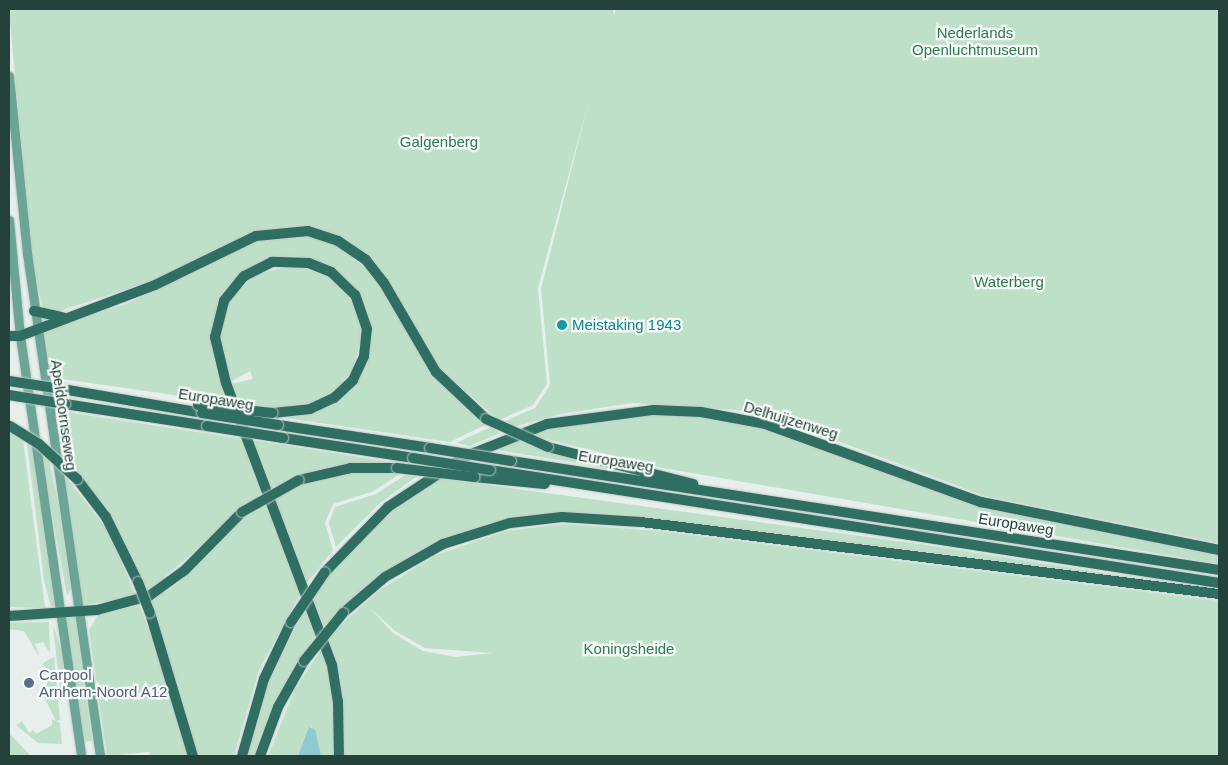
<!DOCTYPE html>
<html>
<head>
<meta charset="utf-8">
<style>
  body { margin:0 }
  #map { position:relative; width:1228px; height:765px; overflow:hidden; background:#e6efeb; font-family:Helvetica,sans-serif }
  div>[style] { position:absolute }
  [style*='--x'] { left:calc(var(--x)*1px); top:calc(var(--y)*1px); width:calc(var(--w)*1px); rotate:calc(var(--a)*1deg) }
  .green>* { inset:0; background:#bfe0c8 }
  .water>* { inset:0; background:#8ec9d4 }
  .roads { filter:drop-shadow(0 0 1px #c2cac8) drop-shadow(0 0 1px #c2cac8) }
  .primary>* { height:9px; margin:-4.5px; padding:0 4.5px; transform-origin:4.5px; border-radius:4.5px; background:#6aa596 }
  .motorway>* { height:10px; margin:-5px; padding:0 5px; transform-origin:5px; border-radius:5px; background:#2f6f62 }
  .bridges { filter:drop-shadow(0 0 1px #c2cac8) drop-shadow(0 0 1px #c2cac8) }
  .motorway-bridge>* { height:10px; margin:-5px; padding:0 5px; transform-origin:5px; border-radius:5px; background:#2f6f62 }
  .dots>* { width:14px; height:14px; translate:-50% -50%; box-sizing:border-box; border:2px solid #f7fbf9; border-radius:50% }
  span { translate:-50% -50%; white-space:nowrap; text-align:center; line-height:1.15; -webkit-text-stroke:4.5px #f7fbf9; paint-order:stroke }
  .park-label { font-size:15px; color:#2d7a4b }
  .culture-label { font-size:15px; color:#0d838f }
  .left { translate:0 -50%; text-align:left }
  .street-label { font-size:15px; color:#24423a }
  .service-label { font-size:15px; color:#4e5e75 }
  .frame { position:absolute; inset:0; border:10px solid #24423a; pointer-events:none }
</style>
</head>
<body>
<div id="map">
  <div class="green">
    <div style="clip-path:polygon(9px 9px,613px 9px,614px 16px,616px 9px,1219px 9px,1219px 543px,985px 496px,797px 426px,737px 410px,633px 403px,560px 414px,514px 427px,503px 422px,535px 408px,550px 385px,541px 289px,589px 100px,538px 288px,547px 384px,533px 405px,499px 420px,440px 369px,370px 258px,342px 238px,310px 227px,255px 232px,151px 281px,57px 312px,43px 308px,32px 263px)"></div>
    <div style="clip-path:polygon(306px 235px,329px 241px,370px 271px,427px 365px,453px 395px,487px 424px,450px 442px,286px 418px,351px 389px,370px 326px,362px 299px,347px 279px,318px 261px,295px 256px,274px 258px,238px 277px,222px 298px,212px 342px,229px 403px,48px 377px,41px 331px,126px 304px,257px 240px)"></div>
    <div style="clip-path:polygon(295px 265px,334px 279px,354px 304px,362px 333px,353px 370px,331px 395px,310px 403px,285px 408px,238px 404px,231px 384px,253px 379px,250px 371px,230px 382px,220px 340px,228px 303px,254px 275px)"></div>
    <div style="clip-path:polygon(53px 410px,243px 439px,264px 492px,147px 592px,131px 559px,60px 457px)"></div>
    <div style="clip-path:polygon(655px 415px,704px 417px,762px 428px,981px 507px,1219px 555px,1219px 564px,663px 468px,530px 435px,563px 425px)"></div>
    <div style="clip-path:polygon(491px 427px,500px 433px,470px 446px,456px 443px)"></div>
    <div style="clip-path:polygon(9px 431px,23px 440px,45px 608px,9px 607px)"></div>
    <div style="clip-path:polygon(252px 440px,396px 463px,301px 476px,271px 488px)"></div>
    <div style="clip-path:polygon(516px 440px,538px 448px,643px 474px,492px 449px)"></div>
    <div style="clip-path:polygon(27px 443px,32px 446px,56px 606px,51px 607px,44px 580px)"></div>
    <div style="clip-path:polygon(41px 453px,49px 460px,59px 507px,71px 588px,67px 596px)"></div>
    <div style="clip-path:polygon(62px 472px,109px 532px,136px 597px,82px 605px)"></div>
    <div style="clip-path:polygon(358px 472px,401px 473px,374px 491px,333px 504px,325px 523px,333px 550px,307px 583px,274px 497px,312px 481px)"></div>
    <div style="clip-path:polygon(405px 475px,417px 476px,380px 503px,336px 547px,329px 523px,335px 507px,376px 494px)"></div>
    <div style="clip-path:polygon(437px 478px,926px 545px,1130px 577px,631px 516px,559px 513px,489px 523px,422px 549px,373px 580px,324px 626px,312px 597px,327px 577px,387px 514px)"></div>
    <div style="clip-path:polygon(267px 501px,302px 591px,259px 670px,234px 756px,196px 756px,150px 601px,176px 585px,244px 517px)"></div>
    <div style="clip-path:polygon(evenodd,564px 524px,659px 531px,1219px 601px,1219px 756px,343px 756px,342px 700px,328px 639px,344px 622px,381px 589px,436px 555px,506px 531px,564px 524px,370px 608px,395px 631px,425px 648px,492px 653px,456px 657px,423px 651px,393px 633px,370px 608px)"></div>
    <div style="clip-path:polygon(139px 605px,159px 656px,188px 756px,150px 756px,149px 752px,107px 756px,89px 630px,98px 615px)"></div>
    <div style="clip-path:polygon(307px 605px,317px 633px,279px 694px,256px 756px,246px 756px,266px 686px)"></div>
    <div style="clip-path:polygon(67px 614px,75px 615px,92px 741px,84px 742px,62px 622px)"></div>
    <div style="clip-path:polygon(49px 622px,50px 653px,43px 642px,35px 644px,39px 655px,38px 655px,24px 631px,9px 629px,9px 623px)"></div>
    <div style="clip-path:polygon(53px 625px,62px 652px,66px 698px,61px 699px)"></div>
    <div style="clip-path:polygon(323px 647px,334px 701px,335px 756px,321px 756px,311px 726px,298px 756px,268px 756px,294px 691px)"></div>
    <div style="clip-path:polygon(54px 657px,60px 720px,56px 721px,41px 691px,51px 678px,43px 663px)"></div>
    <div style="clip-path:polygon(52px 719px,60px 723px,62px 744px,38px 743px,16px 725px,22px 721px,29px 733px,33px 730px,36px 734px,52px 725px)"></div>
    <div style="clip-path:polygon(9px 734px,12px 736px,31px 756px,9px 756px)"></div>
  </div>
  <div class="water">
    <div style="clip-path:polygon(309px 727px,315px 729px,321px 756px,298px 756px)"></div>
  </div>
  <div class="roads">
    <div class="primary">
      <div style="--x:9;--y:76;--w:178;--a:84.2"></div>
      <div style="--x:27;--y:253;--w:508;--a:81.74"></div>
      <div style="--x:9;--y:220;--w:117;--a:84.6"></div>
      <div style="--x:20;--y:336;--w:424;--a:81.7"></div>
    </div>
    <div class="motorway">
      <div style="--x:34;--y:311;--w:29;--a:12"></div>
      <div style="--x:9;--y:336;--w:11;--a:0"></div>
      <div style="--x:20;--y:336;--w:144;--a:-20.7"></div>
      <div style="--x:155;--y:285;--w:112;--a:-25.9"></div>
      <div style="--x:256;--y:236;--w:52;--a:-5.5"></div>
      <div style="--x:308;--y:231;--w:32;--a:18"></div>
      <div style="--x:338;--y:241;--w:34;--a:34"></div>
      <div style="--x:366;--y:260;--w:29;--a:52"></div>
      <div style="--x:384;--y:283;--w:103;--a:59.7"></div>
      <div style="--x:436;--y:372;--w:69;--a:43.2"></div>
      <div style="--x:62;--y:389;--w:142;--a:9.7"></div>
      <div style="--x:65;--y:404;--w:144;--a:8.8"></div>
      <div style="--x:273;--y:413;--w:37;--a:-6"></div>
      <div style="--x:310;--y:409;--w:26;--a:-25"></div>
      <div style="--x:334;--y:398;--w:26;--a:-43"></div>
      <div style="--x:353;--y:380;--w:26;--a:-65"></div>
      <div style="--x:364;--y:356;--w:27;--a:-84"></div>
      <div style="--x:367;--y:329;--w:36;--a:-109"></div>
      <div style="--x:355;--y:295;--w:33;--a:-136"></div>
      <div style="--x:331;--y:272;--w:24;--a:-158"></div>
      <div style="--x:309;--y:263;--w:37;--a:-178"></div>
      <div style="--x:272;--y:262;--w:31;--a:153"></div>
      <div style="--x:244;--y:276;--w:32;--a:129"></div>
      <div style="--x:224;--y:301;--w:37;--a:104"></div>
      <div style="--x:215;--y:337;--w:47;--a:76.6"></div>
      <div style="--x:226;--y:383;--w:301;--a:69.4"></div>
      <div style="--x:332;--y:665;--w:36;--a:81"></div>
      <div style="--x:338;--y:701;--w:55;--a:89"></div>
      <div style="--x:278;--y:425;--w:154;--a:8.6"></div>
      <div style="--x:283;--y:438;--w:132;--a:8.7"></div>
      <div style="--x:548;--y:447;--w:150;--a:14.3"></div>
      <div style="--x:511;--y:461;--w:716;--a:8.75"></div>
      <div style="--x:490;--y:470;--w:738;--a:8.81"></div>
      <div style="--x:474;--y:477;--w:71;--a:5.6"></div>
      <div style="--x:77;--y:479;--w:48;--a:52.7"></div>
      <div style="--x:106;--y:517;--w:72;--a:63.8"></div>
      <div style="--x:299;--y:480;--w:53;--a:-13"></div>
      <div style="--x:351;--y:468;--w:46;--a:0"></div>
      <div style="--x:325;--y:572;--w:91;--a:-45.9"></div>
      <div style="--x:388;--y:507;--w:91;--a:-33.3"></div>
      <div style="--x:464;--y:457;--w:89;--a:-21.7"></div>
      <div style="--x:547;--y:424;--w:108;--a:-7.5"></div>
      <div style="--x:654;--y:410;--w:47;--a:2.4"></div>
      <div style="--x:701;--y:412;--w:65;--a:10.6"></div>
      <div style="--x:765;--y:424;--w:230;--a:19.9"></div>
      <div style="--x:981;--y:502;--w:243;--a:11.4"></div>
      <div style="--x:150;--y:613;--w:149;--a:73.3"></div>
      <div style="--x:343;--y:613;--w:55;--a:-40.6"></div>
      <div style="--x:385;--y:577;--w:67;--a:-29.6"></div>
      <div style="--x:443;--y:544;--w:70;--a:-17.4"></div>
      <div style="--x:510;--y:523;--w:52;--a:-6.6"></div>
      <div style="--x:562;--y:517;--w:79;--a:3.6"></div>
      <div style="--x:641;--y:522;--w:582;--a:7.1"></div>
      <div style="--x:9;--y:616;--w:88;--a:-3.9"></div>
      <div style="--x:97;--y:610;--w:54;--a:-15.1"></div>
      <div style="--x:149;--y:596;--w:44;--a:-35.8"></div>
      <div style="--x:185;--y:570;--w:81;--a:-45.5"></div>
      <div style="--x:242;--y:756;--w:80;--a:-74.1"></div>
      <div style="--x:264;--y:679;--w:63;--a:-64.7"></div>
      <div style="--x:260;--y:756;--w:52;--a:-69.8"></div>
      <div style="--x:278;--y:707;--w:53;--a:-60.5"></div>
    </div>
  </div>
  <div class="bridges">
    <div class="motorway-bridge">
      <div style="--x:9;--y:381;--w:54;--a:8.6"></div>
      <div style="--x:9;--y:395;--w:57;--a:9.1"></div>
      <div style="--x:198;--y:405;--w:75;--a:6.1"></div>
      <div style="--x:202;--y:413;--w:77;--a:9"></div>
      <div style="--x:486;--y:419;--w:68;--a:24.3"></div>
      <div style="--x:10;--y:426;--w:34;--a:32"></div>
      <div style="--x:39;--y:444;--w:52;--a:42.6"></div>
      <div style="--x:207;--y:426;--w:77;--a:9"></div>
      <div style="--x:430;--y:448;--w:82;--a:9.1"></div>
      <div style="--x:413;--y:458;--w:78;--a:8.9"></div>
      <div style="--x:397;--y:468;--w:78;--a:6.7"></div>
      <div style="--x:242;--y:512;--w:65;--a:-29.3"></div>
      <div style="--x:138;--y:582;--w:33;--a:69"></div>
      <div style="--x:291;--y:622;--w:60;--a:-55.8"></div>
      <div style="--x:304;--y:661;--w:62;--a:-50.9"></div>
    </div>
  </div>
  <div class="dots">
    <div style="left:562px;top:325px;background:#0f9aa8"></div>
    <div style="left:29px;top:683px;background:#5c6f8a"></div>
  </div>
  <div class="park-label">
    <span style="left:975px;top:41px">Nederlands<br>Openluchtmuseum</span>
    <span style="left:439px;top:142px">Galgenberg</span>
    <span style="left:1009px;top:282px">Waterberg</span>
    <span style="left:629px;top:649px">Koningsheide</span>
  </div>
  <div class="culture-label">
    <span class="left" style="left:572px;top:325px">Meistaking 1943</span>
  </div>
  <div class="street-label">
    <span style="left:216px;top:399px;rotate:9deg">Europaweg</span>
    <span style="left:64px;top:415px;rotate:82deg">Apeldoornseweg</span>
    <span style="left:791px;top:420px;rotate:17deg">Delhuijzenweg</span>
    <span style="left:616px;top:461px;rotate:9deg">Europaweg</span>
    <span style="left:1016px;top:524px;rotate:9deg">Europaweg</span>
  </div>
  <div class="service-label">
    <span class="left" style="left:39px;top:683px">Carpool<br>Arnhem-Noord A12</span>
  </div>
  <div class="frame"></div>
</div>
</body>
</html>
